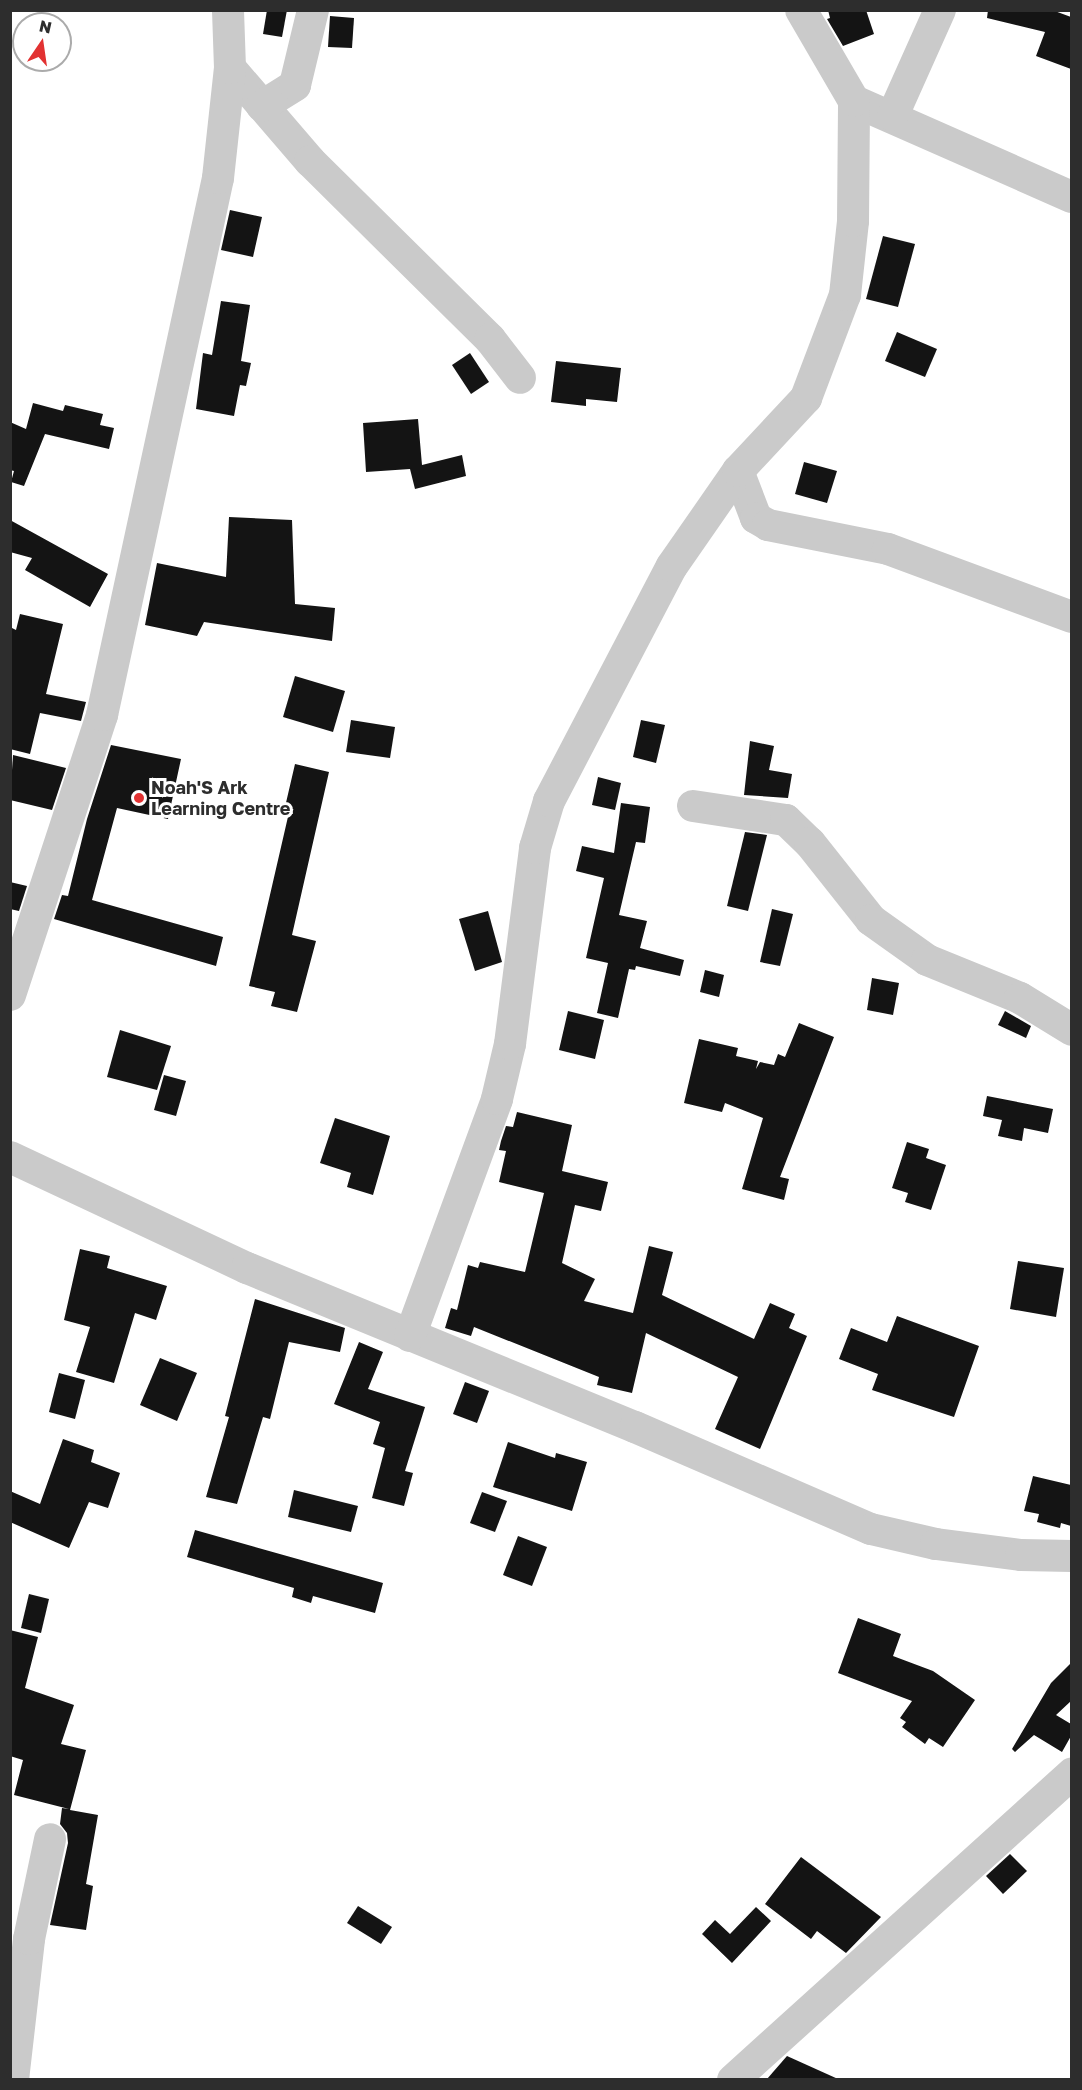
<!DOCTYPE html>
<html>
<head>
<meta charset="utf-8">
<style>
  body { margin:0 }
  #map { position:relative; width:1082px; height:2090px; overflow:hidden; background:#fff; font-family:"Golos Text",sans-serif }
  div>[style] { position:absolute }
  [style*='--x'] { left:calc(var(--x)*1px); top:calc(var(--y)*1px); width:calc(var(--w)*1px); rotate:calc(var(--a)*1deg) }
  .building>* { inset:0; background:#141414 }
  .minor>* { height:32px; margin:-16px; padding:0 16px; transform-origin:16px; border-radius:16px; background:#cacaca }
  .dots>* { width:16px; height:16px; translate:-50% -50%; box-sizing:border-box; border:3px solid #fff; border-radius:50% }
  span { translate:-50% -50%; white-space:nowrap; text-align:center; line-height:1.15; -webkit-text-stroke:6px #fff; paint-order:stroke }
  .poi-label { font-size:18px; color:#2d2d2d; font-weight:700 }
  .left { translate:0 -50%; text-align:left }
  .frame { position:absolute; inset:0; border:12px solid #2d2d2d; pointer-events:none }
  .north { position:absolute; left:12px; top:12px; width:60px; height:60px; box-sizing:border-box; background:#fff; border:2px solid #ababab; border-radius:50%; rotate:13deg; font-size:16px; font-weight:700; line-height:24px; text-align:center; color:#2d2d2d }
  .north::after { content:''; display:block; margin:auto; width:21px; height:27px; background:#e23232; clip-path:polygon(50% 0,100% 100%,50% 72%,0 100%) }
</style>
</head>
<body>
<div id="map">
  <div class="building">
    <div style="clip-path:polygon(267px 10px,287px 10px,282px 37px,263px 34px)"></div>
    <div style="clip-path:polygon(828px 10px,866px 10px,874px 34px,843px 46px,827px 19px,830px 18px)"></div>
    <div style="clip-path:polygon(988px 10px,1052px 10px,1071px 17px,1071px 69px,1036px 56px,1045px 32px,987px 18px)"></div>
    <div style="clip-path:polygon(330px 16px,354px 18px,352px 48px,328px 47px)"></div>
    <div style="clip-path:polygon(230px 210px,262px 217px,253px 257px,221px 250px)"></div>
    <div style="clip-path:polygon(883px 236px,915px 244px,898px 307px,866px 299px)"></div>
    <div style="clip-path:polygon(221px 301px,250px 305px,241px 361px,251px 363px,246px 386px,240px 385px,234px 416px,196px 409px,203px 353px,212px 355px)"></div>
    <div style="clip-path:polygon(897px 332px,937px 349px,925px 377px,885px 361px)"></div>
    <div style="clip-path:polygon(470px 353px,489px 382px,471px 394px,452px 365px)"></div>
    <div style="clip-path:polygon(556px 361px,621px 368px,617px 402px,586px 399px,586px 406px,551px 402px)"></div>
    <div style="clip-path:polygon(33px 403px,63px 411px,65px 405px,103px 414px,100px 425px,114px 428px,109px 449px,45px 434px,24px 486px,11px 482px,14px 471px,10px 470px,10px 422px,26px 429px)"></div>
    <div style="clip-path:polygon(418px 419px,422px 465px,462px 455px,466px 476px,415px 489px,410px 469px,366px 472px,363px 423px)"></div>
    <div style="clip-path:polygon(804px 462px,837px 471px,827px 503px,795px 494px)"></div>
    <div style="clip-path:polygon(229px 517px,292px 520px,295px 604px,335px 608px,332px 641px,204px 622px,197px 636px,145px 625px,157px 563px,226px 577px)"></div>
    <div style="clip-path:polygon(10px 520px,108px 574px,90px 607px,25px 570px,32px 558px,10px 552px)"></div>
    <div style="clip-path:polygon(20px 614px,63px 624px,46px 694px,86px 702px,81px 721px,40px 713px,30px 754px,10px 749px,10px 627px,16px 630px)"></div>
    <div style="clip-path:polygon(295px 676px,345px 691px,333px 732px,283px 717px)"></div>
    <div style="clip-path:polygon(351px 720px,395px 727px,390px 758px,346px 752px)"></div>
    <div style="clip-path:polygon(641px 720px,665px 725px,656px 763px,633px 757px)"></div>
    <div style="clip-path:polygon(750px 741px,774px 746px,769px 770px,792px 774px,788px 798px,744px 795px)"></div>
    <div style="clip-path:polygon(111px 745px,181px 759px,168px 819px,117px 808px,92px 900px,223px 937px,216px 966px,54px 919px,62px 895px,68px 896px,87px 819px)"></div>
    <div style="clip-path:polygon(13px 755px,66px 768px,52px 810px,10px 800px)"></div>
    <div style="clip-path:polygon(295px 764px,329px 772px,292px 935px,316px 941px,297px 1012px,271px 1006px,275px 992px,249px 986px,290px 808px,285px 807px)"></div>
    <div style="clip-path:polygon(598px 777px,621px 783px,615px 810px,592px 805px)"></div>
    <div style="clip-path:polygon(621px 803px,650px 807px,645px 843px,636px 842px,619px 915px,647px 921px,640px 948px,684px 960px,680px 976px,636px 966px,635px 970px,629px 969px,618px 1018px,597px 1013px,608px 963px,586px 958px,604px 878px,576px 871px,582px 846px,614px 853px)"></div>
    <div style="clip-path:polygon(745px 832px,767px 835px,748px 911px,727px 906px)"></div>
    <div style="clip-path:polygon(10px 882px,27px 886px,19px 911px,10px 909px)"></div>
    <div style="clip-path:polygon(772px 909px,793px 914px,780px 966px,760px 962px)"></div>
    <div style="clip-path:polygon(488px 911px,502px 962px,475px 971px,459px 919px)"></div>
    <div style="clip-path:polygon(705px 970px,724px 975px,719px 997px,700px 992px)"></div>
    <div style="clip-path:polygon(872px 978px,899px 983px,893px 1015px,867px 1010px)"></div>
    <div style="clip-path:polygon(568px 1011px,604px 1020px,595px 1059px,559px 1050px)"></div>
    <div style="clip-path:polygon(1005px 1011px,1031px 1026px,1026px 1038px,998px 1025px)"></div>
    <div style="clip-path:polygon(799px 1023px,834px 1037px,780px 1177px,789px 1179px,784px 1200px,742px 1189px,763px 1118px,725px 1103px,722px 1112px,684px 1103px,699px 1039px,738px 1048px,736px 1056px,758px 1061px,756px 1069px,760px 1062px,774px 1065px,778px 1054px,785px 1057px)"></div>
    <div style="clip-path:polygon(120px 1030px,171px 1046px,157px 1090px,107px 1077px)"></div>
    <div style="clip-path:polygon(164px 1075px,186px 1081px,176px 1116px,154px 1110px)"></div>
    <div style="clip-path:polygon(987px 1096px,1053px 1109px,1048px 1133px,1024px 1128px,1022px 1141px,998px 1136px,1002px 1120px,983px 1116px)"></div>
    <div style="clip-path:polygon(517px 1112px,572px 1125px,562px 1171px,608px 1182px,601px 1211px,575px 1205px,562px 1263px,595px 1279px,584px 1301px,633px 1313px,649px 1246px,673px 1252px,662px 1295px,754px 1339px,770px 1303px,795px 1314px,789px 1328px,807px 1336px,760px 1449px,715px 1429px,738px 1377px,646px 1333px,632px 1393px,597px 1385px,599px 1377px,474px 1327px,471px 1336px,445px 1328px,451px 1308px,457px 1310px,468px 1265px,478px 1268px,480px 1262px,525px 1272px,544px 1193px,499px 1182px,506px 1151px,499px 1150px,501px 1141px,506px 1126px,513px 1127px)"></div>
    <div style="clip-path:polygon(335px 1118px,390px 1136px,373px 1195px,347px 1187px,351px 1173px,320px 1163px)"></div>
    <div style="clip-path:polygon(907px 1142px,929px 1149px,926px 1158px,946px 1165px,931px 1210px,905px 1202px,908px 1193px,892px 1188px)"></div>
    <div style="clip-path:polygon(80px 1249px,110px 1256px,107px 1268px,167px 1286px,156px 1320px,135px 1313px,114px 1383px,76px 1372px,90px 1327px,64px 1320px)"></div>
    <div style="clip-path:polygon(1018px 1261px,1064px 1268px,1056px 1317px,1010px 1309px)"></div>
    <div style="clip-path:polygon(255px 1299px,345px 1328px,340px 1352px,289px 1342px,270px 1419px,263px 1417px,237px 1504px,206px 1497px,229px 1417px,225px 1416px)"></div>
    <div style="clip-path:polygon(897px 1316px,979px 1346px,954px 1417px,872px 1390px,878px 1374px,839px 1359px,851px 1328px,887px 1342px)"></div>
    <div style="clip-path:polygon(359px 1342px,383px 1352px,368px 1389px,425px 1407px,405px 1471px,413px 1473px,404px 1506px,372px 1498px,385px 1448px,373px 1444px,380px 1422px,334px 1404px)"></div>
    <div style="clip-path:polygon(160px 1358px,197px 1373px,177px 1421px,140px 1405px)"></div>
    <div style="clip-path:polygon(59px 1373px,85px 1380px,75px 1419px,49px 1412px)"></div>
    <div style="clip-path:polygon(465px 1382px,489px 1391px,477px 1423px,453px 1414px)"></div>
    <div style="clip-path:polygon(63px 1439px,94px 1450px,91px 1462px,120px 1473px,108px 1508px,89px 1502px,69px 1548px,10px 1522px,10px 1491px,40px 1504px)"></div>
    <div style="clip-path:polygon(508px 1442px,555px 1458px,556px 1453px,587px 1462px,572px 1511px,493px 1487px)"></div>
    <div style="clip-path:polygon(1033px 1476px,1071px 1485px,1071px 1526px,1061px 1523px,1060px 1528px,1037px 1522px,1039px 1514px,1024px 1511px)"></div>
    <div style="clip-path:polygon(294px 1490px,358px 1506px,351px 1532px,288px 1517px)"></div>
    <div style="clip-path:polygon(482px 1492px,507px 1501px,495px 1532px,470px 1523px)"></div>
    <div style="clip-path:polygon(195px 1530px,383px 1583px,375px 1613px,313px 1596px,311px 1603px,292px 1597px,294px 1588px,187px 1557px)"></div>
    <div style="clip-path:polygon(518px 1536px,547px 1547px,532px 1586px,503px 1575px)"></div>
    <div style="clip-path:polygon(29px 1594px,49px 1599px,41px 1633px,21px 1628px)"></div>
    <div style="clip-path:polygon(858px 1618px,901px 1634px,893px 1656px,933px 1671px,975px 1700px,943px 1747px,929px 1738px,925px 1744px,902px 1727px,906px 1722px,900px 1718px,912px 1701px,838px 1673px)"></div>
    <div style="clip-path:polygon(10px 1630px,38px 1637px,25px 1688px,74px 1705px,61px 1744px,86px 1750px,70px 1810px,98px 1815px,86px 1884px,93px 1886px,86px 1930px,50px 1925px,68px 1843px,67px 1833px,60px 1824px,62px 1808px,69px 1809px,14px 1795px,23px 1760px,10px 1756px)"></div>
    <div style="clip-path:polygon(1071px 1663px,1071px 1701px,1056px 1715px,1071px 1724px,1071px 1736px,1062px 1752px,1034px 1735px,1015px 1752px,1012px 1749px,1051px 1683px)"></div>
    <div style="clip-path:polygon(1010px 1854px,1027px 1871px,1003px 1894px,986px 1876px)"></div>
    <div style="clip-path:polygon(801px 1857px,881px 1917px,846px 1953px,817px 1931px,811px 1939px,765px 1904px)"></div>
    <div style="clip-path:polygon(358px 1906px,392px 1927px,381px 1944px,347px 1923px)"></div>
    <div style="clip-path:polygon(756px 1907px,771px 1921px,732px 1963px,702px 1934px,715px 1920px,730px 1934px)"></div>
    <div style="clip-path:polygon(787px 2056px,838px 2079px,767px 2079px)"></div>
  </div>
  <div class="minor">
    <div style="--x:230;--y:68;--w:123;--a:49.3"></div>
    <div style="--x:310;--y:161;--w:253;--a:44.7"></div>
    <div style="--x:490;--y:339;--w:49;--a:52.4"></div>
    <div style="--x:854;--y:101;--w:238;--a:23.8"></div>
    <div style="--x:262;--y:106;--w:39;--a:-32"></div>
    <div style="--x:295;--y:85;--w:77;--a:-76.5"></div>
    <div style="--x:893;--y:115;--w:115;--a:-65.9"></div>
    <div style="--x:738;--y:471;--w:50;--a:69"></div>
    <div style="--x:756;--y:518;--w:14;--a:30"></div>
    <div style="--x:768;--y:525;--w:122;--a:11.3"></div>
    <div style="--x:888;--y:549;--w:196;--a:20.3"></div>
    <div style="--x:693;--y:806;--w:94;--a:8.6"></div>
    <div style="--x:786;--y:820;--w:33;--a:44"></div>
    <div style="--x:810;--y:843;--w:98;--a:51.6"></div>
    <div style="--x:871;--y:920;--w:69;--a:35.5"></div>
    <div style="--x:927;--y:960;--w:100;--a:22.2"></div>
    <div style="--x:1020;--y:998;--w:61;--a:31.6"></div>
    <div style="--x:10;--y:995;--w:295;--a:-71.8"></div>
    <div style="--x:102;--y:715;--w:549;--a:-77.81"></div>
    <div style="--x:218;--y:178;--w:111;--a:-83.8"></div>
    <div style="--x:230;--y:68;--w:58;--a:-92"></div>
    <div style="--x:10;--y:1157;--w:262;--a:25.1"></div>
    <div style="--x:247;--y:1268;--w:419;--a:22.3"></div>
    <div style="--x:635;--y:1427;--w:257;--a:23.4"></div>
    <div style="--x:871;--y:1529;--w:67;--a:13"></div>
    <div style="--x:936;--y:1544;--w:86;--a:7.4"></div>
    <div style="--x:1021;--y:1555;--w:51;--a:1.1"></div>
    <div style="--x:410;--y:1336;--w:252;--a:-69.8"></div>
    <div style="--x:497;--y:1099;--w:57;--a:-76.7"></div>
    <div style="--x:510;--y:1044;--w:198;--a:-82.7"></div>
    <div style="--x:535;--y:848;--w:49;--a:-73.4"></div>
    <div style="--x:549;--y:801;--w:265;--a:-62.4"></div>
    <div style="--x:672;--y:566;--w:116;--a:-55.2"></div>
    <div style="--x:738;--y:471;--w:100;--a:-47"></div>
    <div style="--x:806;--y:398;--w:110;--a:-69.3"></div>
    <div style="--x:845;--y:295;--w:74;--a:-83.8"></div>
    <div style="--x:853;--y:221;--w:120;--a:-89.5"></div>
    <div style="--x:854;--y:101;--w:105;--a:-120.2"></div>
    <div style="--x:13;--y:2080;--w:142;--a:-83.5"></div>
    <div style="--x:29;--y:1939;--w:102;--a:-78.1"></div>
    <div style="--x:733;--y:2080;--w:457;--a:-42.1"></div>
  </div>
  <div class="dots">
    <div style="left:139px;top:798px;background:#e23232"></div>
  </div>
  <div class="poi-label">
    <span class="left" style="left:151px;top:798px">Noah'S Ark<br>Learning Centre</span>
  </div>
  <div class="frame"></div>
  <div class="north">N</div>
</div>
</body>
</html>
